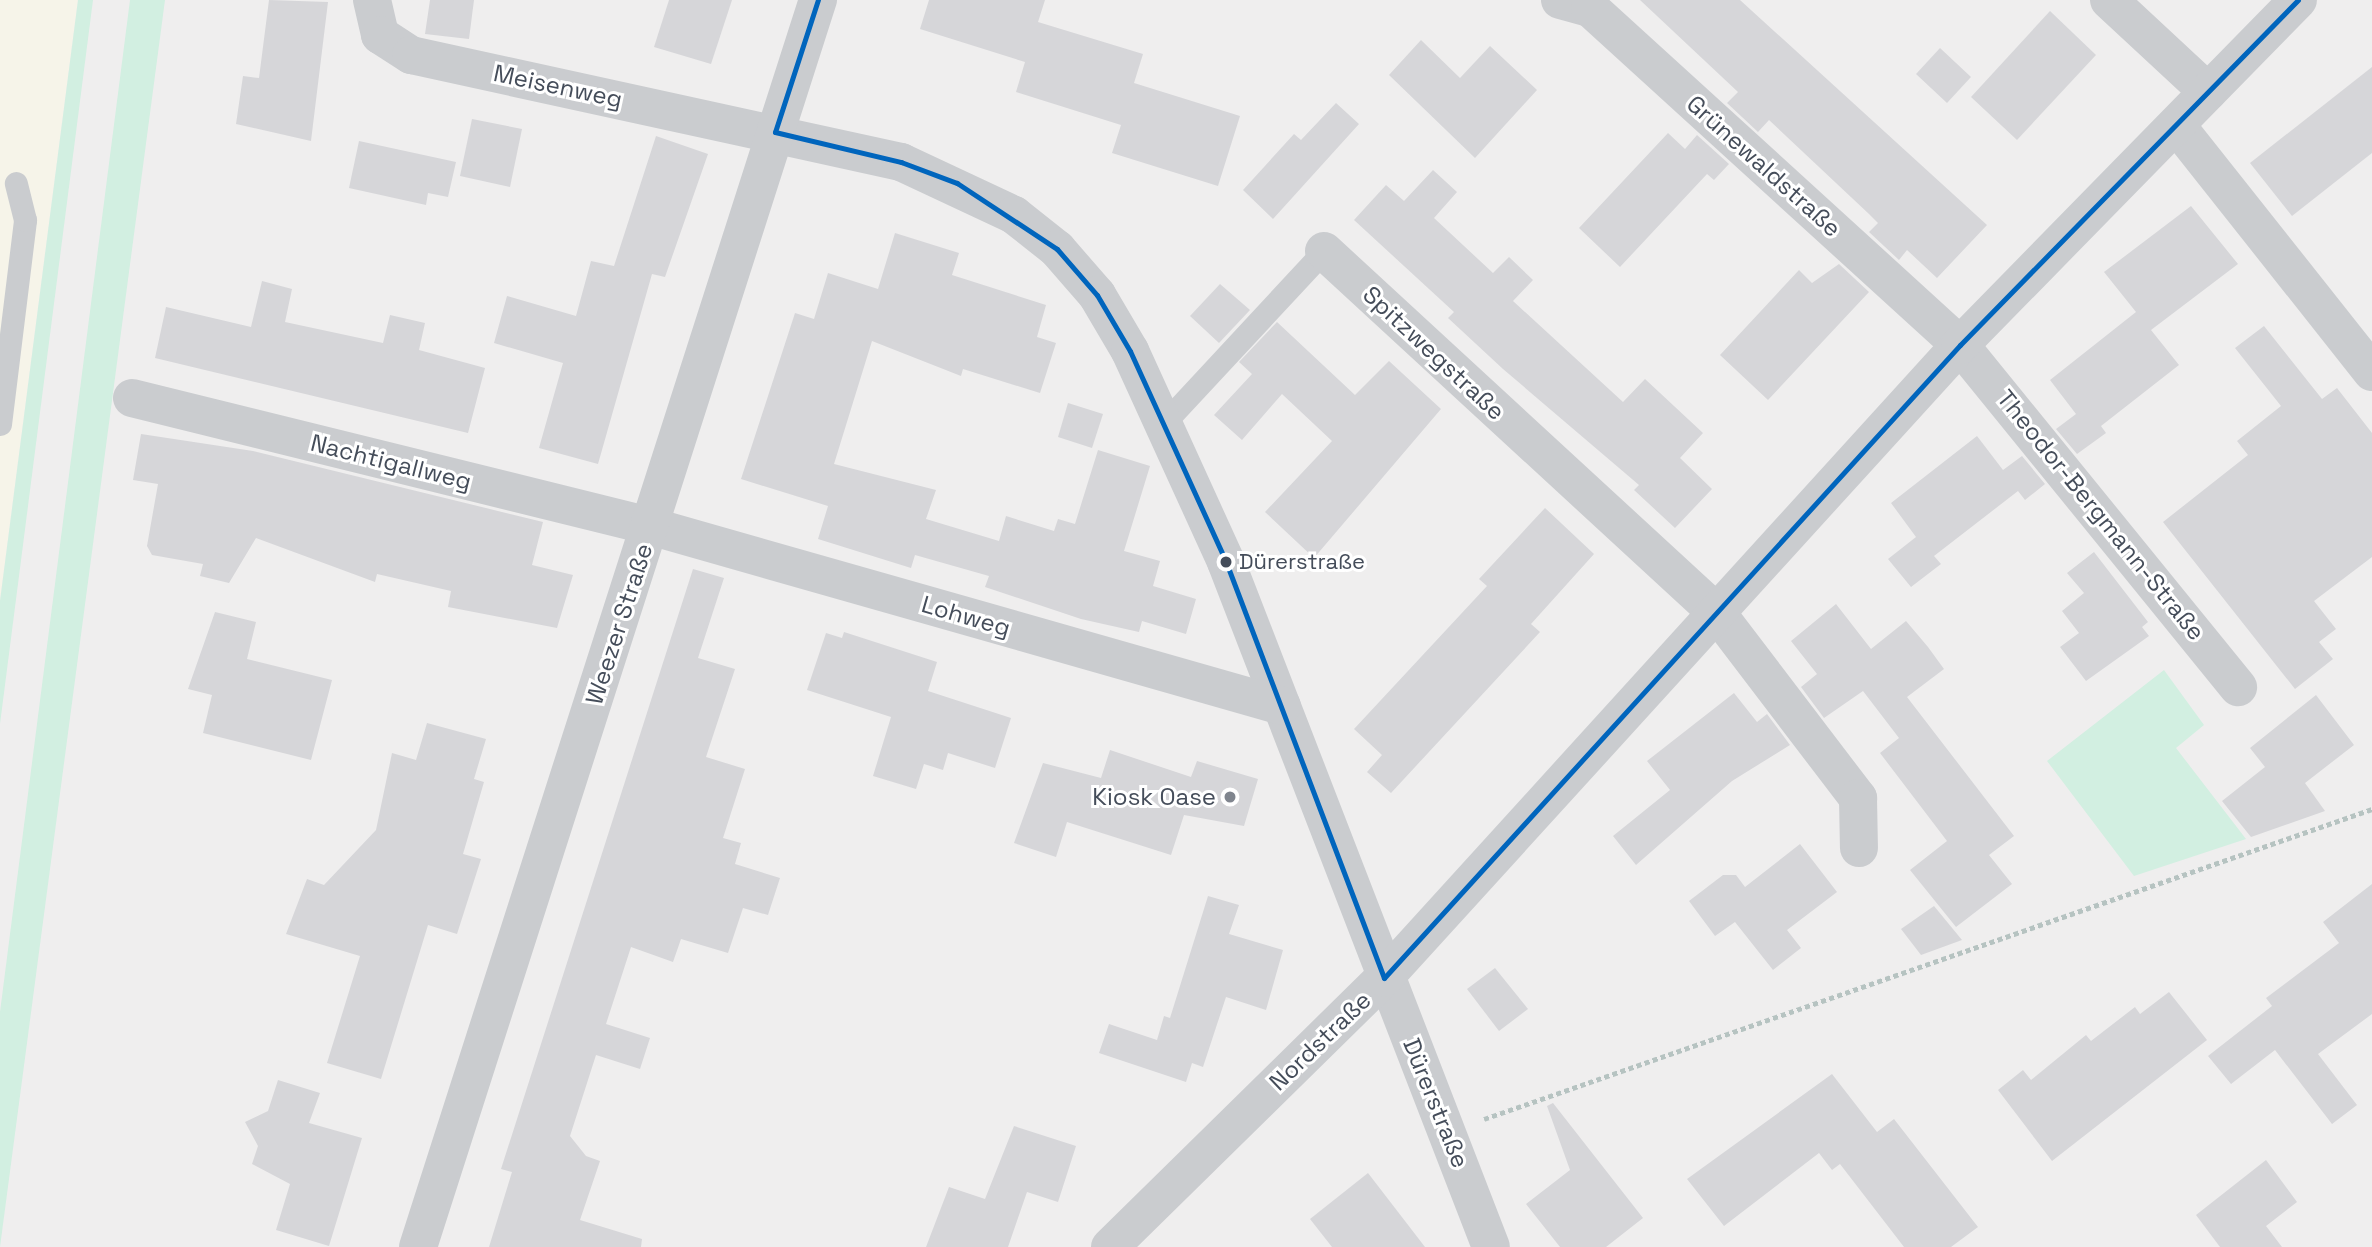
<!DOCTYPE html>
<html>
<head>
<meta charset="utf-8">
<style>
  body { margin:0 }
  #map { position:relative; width:2372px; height:1247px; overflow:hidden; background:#efeeee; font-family:"Space Grotesk",sans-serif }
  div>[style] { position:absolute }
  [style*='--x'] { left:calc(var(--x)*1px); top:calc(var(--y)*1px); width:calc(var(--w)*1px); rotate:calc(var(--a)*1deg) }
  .commercial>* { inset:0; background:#f6f4e9 }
  .green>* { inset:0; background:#d2efe1 }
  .building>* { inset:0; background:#d6d6d9 }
  .path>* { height:4.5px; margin-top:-2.25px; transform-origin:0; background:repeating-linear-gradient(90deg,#b6c3c1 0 5px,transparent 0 8.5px) }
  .lane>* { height:23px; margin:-11.5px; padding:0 11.5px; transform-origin:11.5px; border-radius:11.5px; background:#cacccf }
  .street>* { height:38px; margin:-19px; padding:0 19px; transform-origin:19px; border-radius:19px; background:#cacccf }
  .bus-1>* { height:5px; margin:-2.5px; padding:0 2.5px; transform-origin:2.5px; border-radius:2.5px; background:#0065bd }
  .dots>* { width:19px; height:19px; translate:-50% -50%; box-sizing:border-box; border:4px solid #fff; border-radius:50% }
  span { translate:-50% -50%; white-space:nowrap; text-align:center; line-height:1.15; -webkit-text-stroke:6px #fff; paint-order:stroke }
  .bus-label { font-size:22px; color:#454d5a }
  .left { translate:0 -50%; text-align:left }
  .street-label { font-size:24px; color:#454d5a }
  .poi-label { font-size:24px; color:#454d5a }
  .right { translate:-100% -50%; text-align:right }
</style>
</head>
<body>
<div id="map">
  <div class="commercial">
    <div style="clip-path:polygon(0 0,78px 0,0 601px)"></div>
  </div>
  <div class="green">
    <div style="clip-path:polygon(78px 0,93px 0,0 724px,0 601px)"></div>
    <div style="clip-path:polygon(130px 0,165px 0,0 1247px,0 1012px)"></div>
    <div style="clip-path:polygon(2164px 670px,2204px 725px,2176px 748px,2246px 839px,2134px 876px,2047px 761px)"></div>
  </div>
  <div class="building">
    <div style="clip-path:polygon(269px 0,328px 2px,311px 141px,236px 124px,243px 76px,259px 78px)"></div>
    <div style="clip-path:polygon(430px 0,474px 0,469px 39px,425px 34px)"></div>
    <div style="clip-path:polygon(669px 0,732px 0,711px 64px,654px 47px)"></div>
    <div style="clip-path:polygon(929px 0,1045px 0,1038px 22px,1143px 54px,1134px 83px,1240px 116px,1218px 186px,1112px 153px,1121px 125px,1016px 92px,1025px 62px,920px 29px)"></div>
    <div style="clip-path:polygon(1640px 0,1740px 0,1987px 225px,1937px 278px,1907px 250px,1899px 260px,1869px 232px,1878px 223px,1869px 214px,1769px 120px,1758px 132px,1727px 103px,1738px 92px)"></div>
    <div style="clip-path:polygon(2050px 11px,2096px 55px,2017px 140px,1971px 97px)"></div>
    <div style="clip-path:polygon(1421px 40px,1460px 78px,1490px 46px,1537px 90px,1475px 158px,1389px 75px)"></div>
    <div style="clip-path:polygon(1940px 48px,1971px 77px,1947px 103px,1916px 74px)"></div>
    <div style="clip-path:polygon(2372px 67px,2372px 153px,2292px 216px,2250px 163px)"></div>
    <div style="clip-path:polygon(1336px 103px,1359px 124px,1273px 219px,1243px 190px,1294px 134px,1301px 140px)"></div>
    <div style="clip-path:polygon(472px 119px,522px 129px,510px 187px,460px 176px)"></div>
    <div style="clip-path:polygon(1668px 133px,1685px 149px,1697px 135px,1729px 164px,1714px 180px,1707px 174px,1620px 267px,1579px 228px)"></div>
    <div style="clip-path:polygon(656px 136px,708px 154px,665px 277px,652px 274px,598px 464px,539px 448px,563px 363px,494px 343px,507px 296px,576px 316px,591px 261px,614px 266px)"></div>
    <div style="clip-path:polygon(359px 141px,456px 162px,448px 197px,428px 193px,426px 205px,349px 188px)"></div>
    <div style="clip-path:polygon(1433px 170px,1457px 192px,1434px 218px,1493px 273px,1509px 257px,1533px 280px,1513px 301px,1623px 402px,1645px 379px,1703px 433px,1680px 458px,1712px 489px,1675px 528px,1634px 490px,1639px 485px,1503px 369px,1448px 318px,1454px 312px,1354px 220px,1386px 185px,1404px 201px)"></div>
    <div style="clip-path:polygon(2191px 206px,2238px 264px,2151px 330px,2179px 365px,2101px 426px,2106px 433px,2077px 454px,2056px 429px,2076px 414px,2050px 380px,2136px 312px,2104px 272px)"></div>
    <div style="clip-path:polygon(895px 233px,959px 253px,952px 275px,1046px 305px,1037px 337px,1056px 343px,1040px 393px,963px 369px,961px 376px,872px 341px,834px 464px,936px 490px,926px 519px,999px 541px,1006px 516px,1054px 531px,1058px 519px,1075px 524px,1098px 450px,1150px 466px,1124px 551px,1160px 561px,1153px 586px,1196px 599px,1186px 634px,1142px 621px,1139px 632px,1081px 619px,985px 587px,989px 576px,915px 555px,911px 568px,818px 539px,828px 506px,741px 479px,795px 313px,814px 319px,828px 273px,878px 289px)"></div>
    <div style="clip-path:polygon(1839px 264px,1869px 292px,1768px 400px,1720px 355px,1799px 270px,1812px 283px)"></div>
    <div style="clip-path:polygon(262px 281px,292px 289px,285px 322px,383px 343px,390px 315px,425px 323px,419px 350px,485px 368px,468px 433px,155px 358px,166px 307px,251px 327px)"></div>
    <div style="clip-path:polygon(1220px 284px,1250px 310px,1219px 343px,1190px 316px)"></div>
    <div style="clip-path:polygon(1277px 322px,1355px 395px,1389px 361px,1441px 409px,1314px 558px,1265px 512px,1332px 441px,1282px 394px,1242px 440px,1214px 415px,1252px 374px,1239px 362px)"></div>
    <div style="clip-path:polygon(2264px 326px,2322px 399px,2337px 388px,2372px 433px,2372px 557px,2314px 601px,2336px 629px,2319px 642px,2333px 659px,2295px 689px,2163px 522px,2248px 455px,2237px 441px,2281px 406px,2235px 348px)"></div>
    <div style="clip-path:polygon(1068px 403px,1103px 414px,1092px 448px,1058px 437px)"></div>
    <div style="clip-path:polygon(141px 434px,253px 451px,543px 522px,532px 565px,573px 575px,557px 628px,448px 607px,451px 591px,377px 574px,375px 582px,256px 538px,229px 583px,200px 576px,203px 564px,152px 555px,147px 546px,158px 484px,133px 480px)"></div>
    <div style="clip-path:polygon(1977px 436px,2003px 470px,2022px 456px,2045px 484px,2025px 500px,2018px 491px,1934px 556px,1941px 564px,1911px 587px,1888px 559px,1916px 537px,1891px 503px)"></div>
    <div style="clip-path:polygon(1545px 508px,1594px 554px,1531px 624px,1540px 632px,1391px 793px,1367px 772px,1382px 755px,1354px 729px,1487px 586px,1479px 579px)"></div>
    <div style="clip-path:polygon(2094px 552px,2148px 622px,2142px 627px,2149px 636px,2086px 681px,2060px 647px,2079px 633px,2062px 611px,2084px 593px,2067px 573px)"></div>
    <div style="clip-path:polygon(693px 569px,724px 578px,698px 658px,735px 669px,706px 757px,745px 769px,723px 838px,741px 843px,735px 864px,780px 878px,768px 915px,743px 908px,728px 953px,681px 939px,673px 962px,631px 947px,606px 1024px,650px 1038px,640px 1069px,596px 1055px,570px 1136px,586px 1156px,600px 1161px,580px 1220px,642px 1239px,641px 1247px,489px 1247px,512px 1172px,501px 1169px)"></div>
    <div style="clip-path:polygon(1836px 604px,1871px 649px,1906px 621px,1928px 647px,1944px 669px,1907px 697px,2014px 836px,1989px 855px,2012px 884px,1956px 927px,1910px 870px,1947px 841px,1880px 753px,1899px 738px,1863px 691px,1824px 718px,1801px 687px,1817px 674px,1791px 641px)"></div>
    <div style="clip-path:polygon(215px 612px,256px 622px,247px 659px,332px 680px,311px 760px,203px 733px,212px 695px,188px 689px)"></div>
    <div style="clip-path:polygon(844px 632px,937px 662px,928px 691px,1011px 718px,995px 768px,948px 753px,943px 770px,924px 764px,916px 789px,873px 776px,891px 717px,807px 690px,826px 633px,842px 638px)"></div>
    <div style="clip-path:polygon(1734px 693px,1757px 722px,1767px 714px,1790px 745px,1732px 781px,1636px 865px,1613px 836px,1670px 790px,1647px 761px)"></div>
    <div style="clip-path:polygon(2316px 695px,2354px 745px,2305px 783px,2325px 811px,2251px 837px,2222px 801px,2265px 767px,2250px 748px)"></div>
    <div style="clip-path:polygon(427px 723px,486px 739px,474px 779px,484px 782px,463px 854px,481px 859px,457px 934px,428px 925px,381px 1079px,327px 1063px,360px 956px,286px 934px,307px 879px,324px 885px,376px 830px,392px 753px,416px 760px)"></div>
    <div style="clip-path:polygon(1110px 750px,1191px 777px,1197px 761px,1258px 779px,1244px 826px,1184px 815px,1171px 855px,1067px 822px,1056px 857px,1014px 843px,1043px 763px,1101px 778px)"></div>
    <div style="clip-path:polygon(1800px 844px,1837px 892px,1787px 930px,1801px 948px,1773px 970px,1735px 922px,1715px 936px,1689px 901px,1723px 875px,1736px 875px,1745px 887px)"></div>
    <div style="clip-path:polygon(2372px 884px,2372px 1014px,2318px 1054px,2357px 1105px,2332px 1124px,2275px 1050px,2231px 1084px,2208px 1056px,2272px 1006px,2266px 998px,2339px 943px,2323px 922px)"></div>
    <div style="clip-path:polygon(1208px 896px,1239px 905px,1229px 934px,1283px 950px,1266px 1010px,1226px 997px,1203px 1067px,1192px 1063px,1186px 1082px,1099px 1053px,1109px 1024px,1157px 1040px,1164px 1016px,1170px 1018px)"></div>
    <div style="clip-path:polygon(1934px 906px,1962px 940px,1921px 955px,1901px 929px)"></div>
    <div style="clip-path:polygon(1495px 968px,1528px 1009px,1499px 1031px,1467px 989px)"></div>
    <div style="clip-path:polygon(2169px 992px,2207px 1040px,2052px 1161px,1998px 1090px,2023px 1070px,2031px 1080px,2086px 1035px,2091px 1041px,2135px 1007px,2140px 1014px)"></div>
    <div style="clip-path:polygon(1832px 1074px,1877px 1132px,1894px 1119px,1978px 1227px,1951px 1247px,1904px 1247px,1840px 1164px,1832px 1170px,1819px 1153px,1724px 1226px,1687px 1179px)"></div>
    <div style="clip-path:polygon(278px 1080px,320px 1093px,309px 1123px,362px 1138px,329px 1246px,276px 1230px,290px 1184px,252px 1164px,258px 1146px,245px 1122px,268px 1111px)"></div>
    <div style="clip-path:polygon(1553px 1103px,1643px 1218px,1606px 1247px,1560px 1247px,1526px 1204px,1570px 1170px,1547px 1106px)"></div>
    <div style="clip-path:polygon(1014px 1126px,1076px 1146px,1058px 1202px,1027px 1192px,1008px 1247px,926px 1247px,949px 1187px,985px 1199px)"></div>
    <div style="clip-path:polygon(2266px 1160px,2297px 1202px,2266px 1226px,2282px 1247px,2220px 1247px,2196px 1215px)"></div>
    <div style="clip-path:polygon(1368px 1173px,1425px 1247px,1332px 1247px,1310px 1219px)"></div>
  </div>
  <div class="path">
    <div style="--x:1484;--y:1119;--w:941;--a:-19.24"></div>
  </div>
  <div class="lane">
    <div style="--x:1164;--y:423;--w:235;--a:-47.1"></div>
    <div style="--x:0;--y:424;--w:206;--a:-83"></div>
    <div style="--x:25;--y:220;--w:38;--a:-104"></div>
  </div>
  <div class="street">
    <div style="--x:372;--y:0;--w:36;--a:77"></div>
    <div style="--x:380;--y:35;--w:37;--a:33"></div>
    <div style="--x:411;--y:55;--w:502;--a:12.32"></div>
    <div style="--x:901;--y:162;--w:125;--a:25.1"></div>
    <div style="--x:1014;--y:215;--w:55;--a:38.3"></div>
    <div style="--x:1057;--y:249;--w:61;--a:49"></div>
    <div style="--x:1097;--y:295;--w:65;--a:59.5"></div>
    <div style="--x:1130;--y:351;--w:232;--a:65.5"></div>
    <div style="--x:1226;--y:562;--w:734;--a:68.85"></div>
    <div style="--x:1560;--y:0;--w:31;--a:15"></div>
    <div style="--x:1590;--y:8;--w:500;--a:42.33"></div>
    <div style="--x:1960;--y:345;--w:441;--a:50.9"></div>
    <div style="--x:2109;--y:0;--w:135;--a:42.9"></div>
    <div style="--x:2177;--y:126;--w:314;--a:51.6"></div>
    <div style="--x:1324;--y:251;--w:534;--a:42.65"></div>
    <div style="--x:1717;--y:613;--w:233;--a:52.7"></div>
    <div style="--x:1858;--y:798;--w:50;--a:88.9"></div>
    <div style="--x:132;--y:398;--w:534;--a:13.88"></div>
    <div style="--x:650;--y:526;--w:657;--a:15.9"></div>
    <div style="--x:418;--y:1247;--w:1310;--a:-72.22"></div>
    <div style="--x:1110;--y:1247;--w:384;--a:-44.5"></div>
    <div style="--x:1384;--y:978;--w:856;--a:-47.7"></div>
    <div style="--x:1960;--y:345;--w:483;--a:-45.6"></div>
  </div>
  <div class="bus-1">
    <div style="--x:775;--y:132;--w:130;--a:13.4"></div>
    <div style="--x:901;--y:162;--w:60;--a:20.6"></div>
    <div style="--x:957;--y:183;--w:120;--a:33.4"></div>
    <div style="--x:1057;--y:249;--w:61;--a:49"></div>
    <div style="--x:1097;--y:295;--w:65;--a:59.5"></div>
    <div style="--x:1130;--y:351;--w:232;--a:65.5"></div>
    <div style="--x:1226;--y:562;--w:445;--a:69.2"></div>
    <div style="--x:775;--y:132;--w:139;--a:-72"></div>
    <div style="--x:1384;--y:978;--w:856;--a:-47.7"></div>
    <div style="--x:1960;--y:345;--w:483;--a:-45.6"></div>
  </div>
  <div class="dots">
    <div style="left:1226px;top:562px;background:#454d5a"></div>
    <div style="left:1230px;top:797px;background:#80858e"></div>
  </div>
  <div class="bus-label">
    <span class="left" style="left:1239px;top:562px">Dürerstraße</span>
  </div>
  <div class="street-label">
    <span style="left:558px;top:86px;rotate:12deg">Meisenweg</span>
    <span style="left:1764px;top:166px;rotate:42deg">Grünewaldstraße</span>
    <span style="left:1434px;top:353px;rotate:43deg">Spitzwegstraße</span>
    <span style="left:391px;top:462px;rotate:14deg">Nachtigallweg</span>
    <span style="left:2101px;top:515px;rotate:51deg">Theodor-Bergmann-Straße</span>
    <span style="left:966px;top:616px;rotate:16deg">Lohweg</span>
    <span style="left:619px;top:624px;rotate:-72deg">Weezer Straße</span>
    <span style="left:1320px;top:1041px;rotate:-44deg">Nordstraße</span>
    <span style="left:1436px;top:1103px;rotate:68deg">Dürerstraße</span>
  </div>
  <div class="poi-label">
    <span class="right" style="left:1216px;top:797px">Kiosk Oase</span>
  </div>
</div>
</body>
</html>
